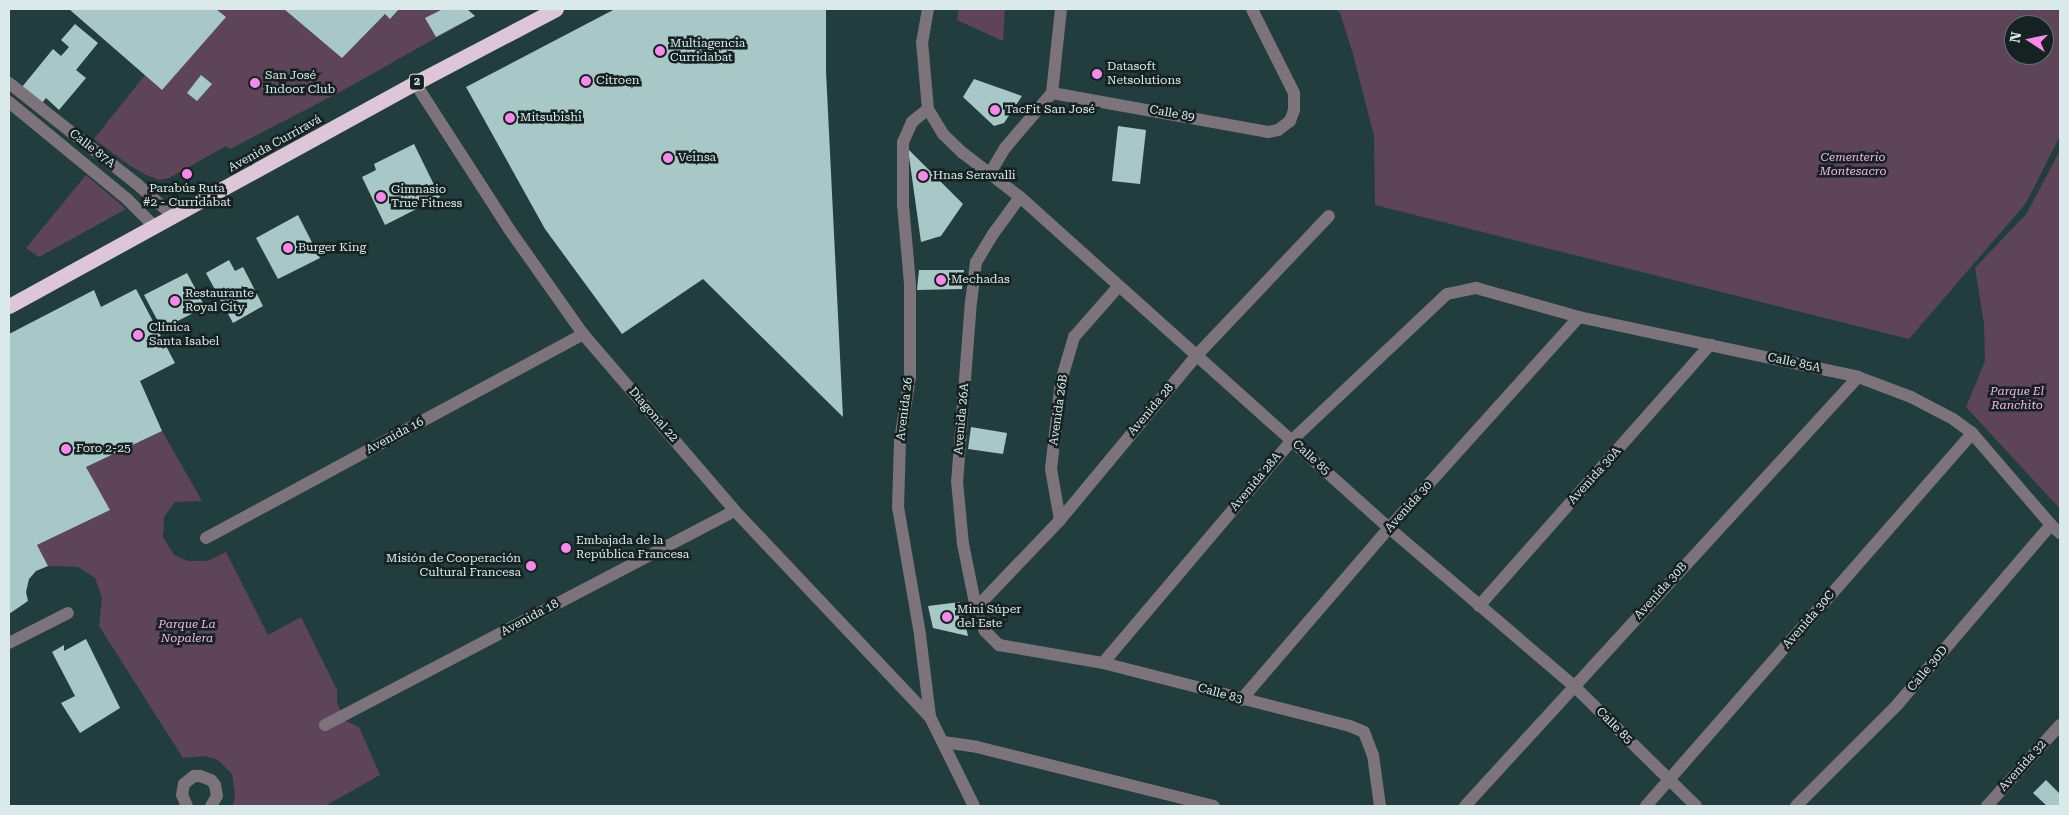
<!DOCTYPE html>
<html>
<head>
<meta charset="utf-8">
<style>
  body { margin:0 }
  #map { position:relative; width:2069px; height:815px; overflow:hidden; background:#223d3e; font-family:"Roboto Serif",serif }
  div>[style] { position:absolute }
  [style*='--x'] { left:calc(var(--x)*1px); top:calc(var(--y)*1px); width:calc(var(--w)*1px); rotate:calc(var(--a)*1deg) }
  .green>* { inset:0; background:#5d4459 }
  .building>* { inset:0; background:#a8c7c7 }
  .minor>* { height:12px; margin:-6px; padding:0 6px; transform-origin:6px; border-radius:6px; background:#7d747b }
  .highway>* { height:15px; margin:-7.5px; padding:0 7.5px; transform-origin:7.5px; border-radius:7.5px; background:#dcc6d8 }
  .dots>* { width:14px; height:14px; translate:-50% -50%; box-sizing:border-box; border:2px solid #162222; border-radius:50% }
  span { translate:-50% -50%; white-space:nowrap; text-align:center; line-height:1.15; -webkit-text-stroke:5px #162222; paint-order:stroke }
  .shield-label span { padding:1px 4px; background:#162222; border:1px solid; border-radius:4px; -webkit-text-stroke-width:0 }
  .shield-label { font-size:11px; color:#dae9e9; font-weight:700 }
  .poi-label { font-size:12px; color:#dae9e9 }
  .left { translate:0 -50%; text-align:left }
  .right { translate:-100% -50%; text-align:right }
  .street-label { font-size:12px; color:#dae9e9 }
  .park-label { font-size:12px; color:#f3b2e8; font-style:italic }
  .frame { position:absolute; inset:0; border:10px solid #dae9e9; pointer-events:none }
  .north { position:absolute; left:2004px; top:15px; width:50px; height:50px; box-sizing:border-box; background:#162222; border:1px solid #647272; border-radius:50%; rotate:281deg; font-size:14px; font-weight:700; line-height:20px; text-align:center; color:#dae9e9 }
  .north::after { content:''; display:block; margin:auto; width:18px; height:22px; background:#f888e9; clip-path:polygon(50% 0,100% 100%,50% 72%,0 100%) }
</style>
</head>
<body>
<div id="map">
  <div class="green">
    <div style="clip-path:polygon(69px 9px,467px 9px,475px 16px,340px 92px,230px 149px,226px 146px,169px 178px,159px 180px,146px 175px,129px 165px,94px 139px,145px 75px)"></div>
    <div style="clip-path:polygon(959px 9px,1005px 9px,1003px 41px,957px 20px)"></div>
    <div style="clip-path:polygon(evenodd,1336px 9px,2060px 9px,2060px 136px,2026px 203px,1909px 339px,1375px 205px,1374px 136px,1353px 54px,1340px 13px,1336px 9px,2014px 25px,2044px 25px,2044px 55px,2014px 55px,2014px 25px)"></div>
    <div style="clip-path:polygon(2059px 152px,2060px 153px,2060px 509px,1966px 407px,1985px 361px,1984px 324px,1975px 268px,2027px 213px)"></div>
    <div style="clip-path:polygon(86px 175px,126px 209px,39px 257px,26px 248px)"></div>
    <div style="clip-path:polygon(162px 431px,202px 501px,175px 502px,164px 517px,163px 537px,174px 555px,188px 561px,207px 561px,226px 552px,268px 635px,301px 617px,337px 690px,337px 702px,344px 720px,359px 727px,380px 775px,325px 806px,233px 806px,235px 795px,232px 774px,218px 760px,204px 756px,183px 758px,99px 626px,102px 598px,95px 578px,78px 567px,48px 566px,37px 545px,110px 510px,86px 467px)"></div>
  </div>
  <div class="building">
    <div style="clip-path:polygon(69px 9px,216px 9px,226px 17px,162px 90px)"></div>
    <div style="clip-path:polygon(284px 9px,399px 9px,390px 19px,385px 14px,342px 58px)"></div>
    <div style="clip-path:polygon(443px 9px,467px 9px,475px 16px,436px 37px,425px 18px)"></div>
    <div style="clip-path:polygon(615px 9px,826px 9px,826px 71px,843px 417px,703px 279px,622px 334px,545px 229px,466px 87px)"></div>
    <div style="clip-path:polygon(75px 24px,98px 43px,76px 70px,86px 78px,59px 110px,46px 98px,42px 103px,22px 87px,53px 49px,61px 56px,69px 47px,61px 40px)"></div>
    <div style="clip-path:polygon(201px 75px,212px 84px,197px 101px,187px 93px)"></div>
    <div style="clip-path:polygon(974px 79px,1022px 96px,1004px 123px,994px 126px,963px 97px)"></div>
    <div style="clip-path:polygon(1118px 126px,1146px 130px,1140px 184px,1112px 181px)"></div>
    <div style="clip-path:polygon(414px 144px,440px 197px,385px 225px,362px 177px,376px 170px,374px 164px)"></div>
    <div style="clip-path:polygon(908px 149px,963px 204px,941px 236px,921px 242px)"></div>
    <div style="clip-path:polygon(298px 215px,320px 258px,278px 279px,256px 238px)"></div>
    <div style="clip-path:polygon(229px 260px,235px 271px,243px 267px,263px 306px,233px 323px,206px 273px)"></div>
    <div style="clip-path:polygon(919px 270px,964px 270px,962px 289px,917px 290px)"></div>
    <div style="clip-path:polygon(187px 273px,205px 307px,162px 329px,144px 295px)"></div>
    <div style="clip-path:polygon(136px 289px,175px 363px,140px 381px,162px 431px,86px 467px,110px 510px,37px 545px,48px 566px,36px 571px,29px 579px,26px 592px,28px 601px,9px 614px,9px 334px,94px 290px,101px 307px)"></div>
    <div style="clip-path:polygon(971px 427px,1007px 433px,1003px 454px,968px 449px)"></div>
    <div style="clip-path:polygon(960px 602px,968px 636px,933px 628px,928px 606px)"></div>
    <div style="clip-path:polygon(86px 639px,120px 708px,80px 733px,61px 703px,75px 696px,52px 652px,64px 645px,64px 651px)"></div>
    <div style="clip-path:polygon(2046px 780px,2060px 794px,2060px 806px,2047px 806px,2033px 793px)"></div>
  </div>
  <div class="minor">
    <div style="--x:928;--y:9;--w:34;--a:100"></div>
    <div style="--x:922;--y:42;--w:67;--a:84.9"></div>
    <div style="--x:928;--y:109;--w:29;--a:59"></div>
    <div style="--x:943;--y:134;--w:28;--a:44"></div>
    <div style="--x:963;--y:153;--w:72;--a:37.7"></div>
    <div style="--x:1020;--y:197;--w:496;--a:41.9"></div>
    <div style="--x:1389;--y:528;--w:243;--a:40.5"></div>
    <div style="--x:1574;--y:686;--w:171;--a:44.5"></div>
    <div style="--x:9;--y:83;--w:163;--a:38.3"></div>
    <div style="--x:137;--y:184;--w:48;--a:41.6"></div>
    <div style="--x:415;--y:83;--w:174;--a:57.2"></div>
    <div style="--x:509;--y:229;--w:128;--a:54.8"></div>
    <div style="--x:583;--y:334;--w:233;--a:49.3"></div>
    <div style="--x:735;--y:511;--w:284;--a:46.6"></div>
    <div style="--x:1052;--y:93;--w:219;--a:10.2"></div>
    <div style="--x:1268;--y:132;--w:10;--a:-11"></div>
    <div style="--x:1278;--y:130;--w:15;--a:-37"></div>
    <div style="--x:1290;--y:121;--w:12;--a:-70"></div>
    <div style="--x:1294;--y:110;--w:17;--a:-90"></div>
    <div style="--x:1294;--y:93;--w:94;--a:-116.6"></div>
    <div style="--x:9;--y:102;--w:153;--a:39.4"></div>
    <div style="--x:127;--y:199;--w:40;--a:45"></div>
    <div style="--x:928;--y:109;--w:21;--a:141"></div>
    <div style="--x:912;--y:122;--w:22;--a:114"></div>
    <div style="--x:903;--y:142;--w:63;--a:90"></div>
    <div style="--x:903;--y:205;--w:79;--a:84.9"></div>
    <div style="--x:910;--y:284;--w:93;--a:90"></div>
    <div style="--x:910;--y:377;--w:65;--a:98.9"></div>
    <div style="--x:900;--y:441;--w:66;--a:91.7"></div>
    <div style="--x:898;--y:507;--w:130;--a:80.2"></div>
    <div style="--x:920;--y:635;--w:83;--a:83"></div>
    <div style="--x:930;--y:717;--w:99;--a:63.7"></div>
    <div style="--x:990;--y:173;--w:29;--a:-59"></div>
    <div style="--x:1005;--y:148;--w:72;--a:-49.5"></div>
    <div style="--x:1052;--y:93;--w:84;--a:-83.9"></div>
    <div style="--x:1020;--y:197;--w:46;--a:126.1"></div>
    <div style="--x:993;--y:234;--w:33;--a:121"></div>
    <div style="--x:976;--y:262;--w:39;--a:97"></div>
    <div style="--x:971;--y:301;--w:181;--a:94.4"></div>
    <div style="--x:957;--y:481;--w:63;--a:84.6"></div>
    <div style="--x:963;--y:544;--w:65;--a:78.5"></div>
    <div style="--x:976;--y:608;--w:25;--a:69"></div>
    <div style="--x:985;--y:631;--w:20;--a:45"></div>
    <div style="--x:999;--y:645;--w:106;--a:9.8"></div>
    <div style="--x:1103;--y:663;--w:255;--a:14.3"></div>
    <div style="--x:1350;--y:726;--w:15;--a:23"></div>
    <div style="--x:1364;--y:732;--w:25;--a:69"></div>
    <div style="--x:1373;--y:755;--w:51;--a:82.2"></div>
    <div style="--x:1060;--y:520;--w:52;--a:-100"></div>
    <div style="--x:1051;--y:469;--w:89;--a:-83.5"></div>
    <div style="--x:1061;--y:381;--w:46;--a:-73.5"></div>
    <div style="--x:1074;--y:337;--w:67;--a:-48.7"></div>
    <div style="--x:206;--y:538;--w:429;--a:-28.4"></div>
    <div style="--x:1479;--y:606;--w:349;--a:-48.5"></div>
    <div style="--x:976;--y:608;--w:122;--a:-46.3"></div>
    <div style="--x:1060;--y:520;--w:213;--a:-50.3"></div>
    <div style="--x:1196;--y:356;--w:193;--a:-46.5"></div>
    <div style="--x:9;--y:643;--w:66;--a:-27"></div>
    <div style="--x:1103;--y:663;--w:291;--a:-49.7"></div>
    <div style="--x:1291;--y:441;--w:214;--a:-43.3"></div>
    <div style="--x:1447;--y:294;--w:30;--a:-12"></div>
    <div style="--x:1476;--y:288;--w:107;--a:15.7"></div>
    <div style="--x:1579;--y:317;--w:285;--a:12.1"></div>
    <div style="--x:1858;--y:377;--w:57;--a:20.7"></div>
    <div style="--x:1911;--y:397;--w:47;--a:27.6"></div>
    <div style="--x:1953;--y:419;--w:24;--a:36"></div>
    <div style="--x:1972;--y:433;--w:121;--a:49.3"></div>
    <div style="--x:2051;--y:525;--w:12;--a:42"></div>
    <div style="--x:1241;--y:700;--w:227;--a:-49.3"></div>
    <div style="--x:1389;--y:528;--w:284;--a:-48"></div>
    <div style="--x:325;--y:725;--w:462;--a:-27.6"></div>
    <div style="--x:943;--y:742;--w:34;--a:8"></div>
    <div style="--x:977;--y:747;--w:244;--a:14"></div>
    <div style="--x:187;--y:806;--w:12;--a:-114"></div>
    <div style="--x:182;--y:795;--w:11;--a:-80"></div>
    <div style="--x:184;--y:784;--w:13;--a:-39"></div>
    <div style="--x:194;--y:776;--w:6;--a:0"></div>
    <div style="--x:200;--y:776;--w:12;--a:20"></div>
    <div style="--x:211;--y:780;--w:6;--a:51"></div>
    <div style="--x:215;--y:785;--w:11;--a:80"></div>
    <div style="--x:217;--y:796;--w:12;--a:121"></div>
    <div style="--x:1465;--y:806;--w:582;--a:-47.51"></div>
    <div style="--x:1646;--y:806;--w:495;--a:-48.8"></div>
    <div style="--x:1796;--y:806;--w:143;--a:-45"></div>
    <div style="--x:1897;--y:705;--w:237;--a:-49.5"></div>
    <div style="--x:1987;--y:806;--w:109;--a:-48"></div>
  </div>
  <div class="highway">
    <div style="--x:9;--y:306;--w:463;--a:-28.8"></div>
    <div style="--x:415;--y:83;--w:159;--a:-27.7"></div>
  </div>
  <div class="dots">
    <div style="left:660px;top:51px;background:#f888e9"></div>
    <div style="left:1097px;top:74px;background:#f888e9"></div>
    <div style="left:586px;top:81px;background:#f888e9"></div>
    <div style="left:255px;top:83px;background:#f888e9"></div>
    <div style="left:995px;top:110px;background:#f888e9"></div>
    <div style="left:510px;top:118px;background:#f888e9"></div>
    <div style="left:668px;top:158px;background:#f888e9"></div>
    <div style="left:187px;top:174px;background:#f888e9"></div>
    <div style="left:923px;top:176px;background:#f888e9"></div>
    <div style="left:381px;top:197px;background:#f888e9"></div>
    <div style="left:288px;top:248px;background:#f888e9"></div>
    <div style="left:941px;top:280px;background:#f888e9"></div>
    <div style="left:175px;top:301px;background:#f888e9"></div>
    <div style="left:138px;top:335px;background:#f888e9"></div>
    <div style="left:66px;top:449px;background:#f888e9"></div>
    <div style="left:566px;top:548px;background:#f888e9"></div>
    <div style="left:531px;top:566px;background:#f888e9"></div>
    <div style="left:947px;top:617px;background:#f888e9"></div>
  </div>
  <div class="shield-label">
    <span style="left:417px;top:82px">2</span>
  </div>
  <div class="poi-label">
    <span class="left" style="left:670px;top:51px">Multiagencia<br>Curridabat</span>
    <span class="left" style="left:1107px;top:74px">Datasoft<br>Netsolutions</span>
    <span class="left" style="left:265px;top:83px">San José<br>Indoor Club</span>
    <span class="left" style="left:596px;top:81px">Citroen</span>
    <span class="left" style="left:1005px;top:110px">TacFit San José</span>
    <span class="left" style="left:520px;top:118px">Mitsubishi</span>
    <span class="left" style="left:678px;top:158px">Veinsa</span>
    <span class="left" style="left:933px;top:176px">Hnas Seravalli</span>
    <span style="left:187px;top:196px">Parabús Ruta<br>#2 - Curridabat</span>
    <span class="left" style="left:391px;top:197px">Gimnasio<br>True Fitness</span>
    <span class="left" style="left:298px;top:248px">Burger King</span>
    <span class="left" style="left:951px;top:280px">Mechadas</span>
    <span class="left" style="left:185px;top:301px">Restaurante<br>Royal City</span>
    <span class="left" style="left:149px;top:335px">Clínica<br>Santa Isabel</span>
    <span class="left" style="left:76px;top:449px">Foro 2-25</span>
    <span class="left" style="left:576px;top:548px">Embajada de la<br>República Francesa</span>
    <span class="right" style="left:521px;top:566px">Misión de Cooperación<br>Cultural Francesa</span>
    <span class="left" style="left:957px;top:617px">Mini Súper<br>del Este</span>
  </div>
  <div class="street-label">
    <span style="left:1172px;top:114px;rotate:10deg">Calle 89</span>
    <span style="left:275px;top:144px;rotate:-29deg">Avenida Curriravá</span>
    <span style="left:92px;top:149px;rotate:38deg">Calle 87A</span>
    <span style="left:1794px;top:363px;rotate:12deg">Calle 85A</span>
    <span style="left:905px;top:409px;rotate:-83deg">Avenida 26</span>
    <span style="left:1059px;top:410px;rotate:-82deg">Avenida 26B</span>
    <span style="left:1151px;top:410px;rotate:-50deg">Avenida 28</span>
    <span style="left:653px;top:415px;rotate:49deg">Diagonal 22</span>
    <span style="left:962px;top:419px;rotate:-85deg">Avenida 26A</span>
    <span style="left:395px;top:436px;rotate:-28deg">Avenida 16</span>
    <span style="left:1311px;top:458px;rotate:42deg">Calle 85</span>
    <span style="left:1595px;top:476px;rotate:-48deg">Avenida 30A</span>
    <span style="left:1256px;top:482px;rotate:-50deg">Avenida 28A</span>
    <span style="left:1409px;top:507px;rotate:-48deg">Avenida 30</span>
    <span style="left:1661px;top:591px;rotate:-48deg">Avenida 30B</span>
    <span style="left:530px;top:618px;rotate:-28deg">Avenida 18</span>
    <span style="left:1809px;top:620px;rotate:-49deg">Avenida 30C</span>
    <span style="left:1928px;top:669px;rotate:-50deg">Calle 30D</span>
    <span style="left:1220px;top:694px;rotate:15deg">Calle 83</span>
    <span style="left:1614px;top:726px;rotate:45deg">Calle 85</span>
    <span style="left:2023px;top:766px;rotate:-48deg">Avenida 32</span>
  </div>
  <div class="park-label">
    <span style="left:1853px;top:165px">Cementerio<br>Montesacro</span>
    <span style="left:2017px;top:399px">Parque El<br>Ranchito</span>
    <span style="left:187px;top:632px">Parque La<br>Nopalera</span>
  </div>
  <div class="frame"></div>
  <div class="north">N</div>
</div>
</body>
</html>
